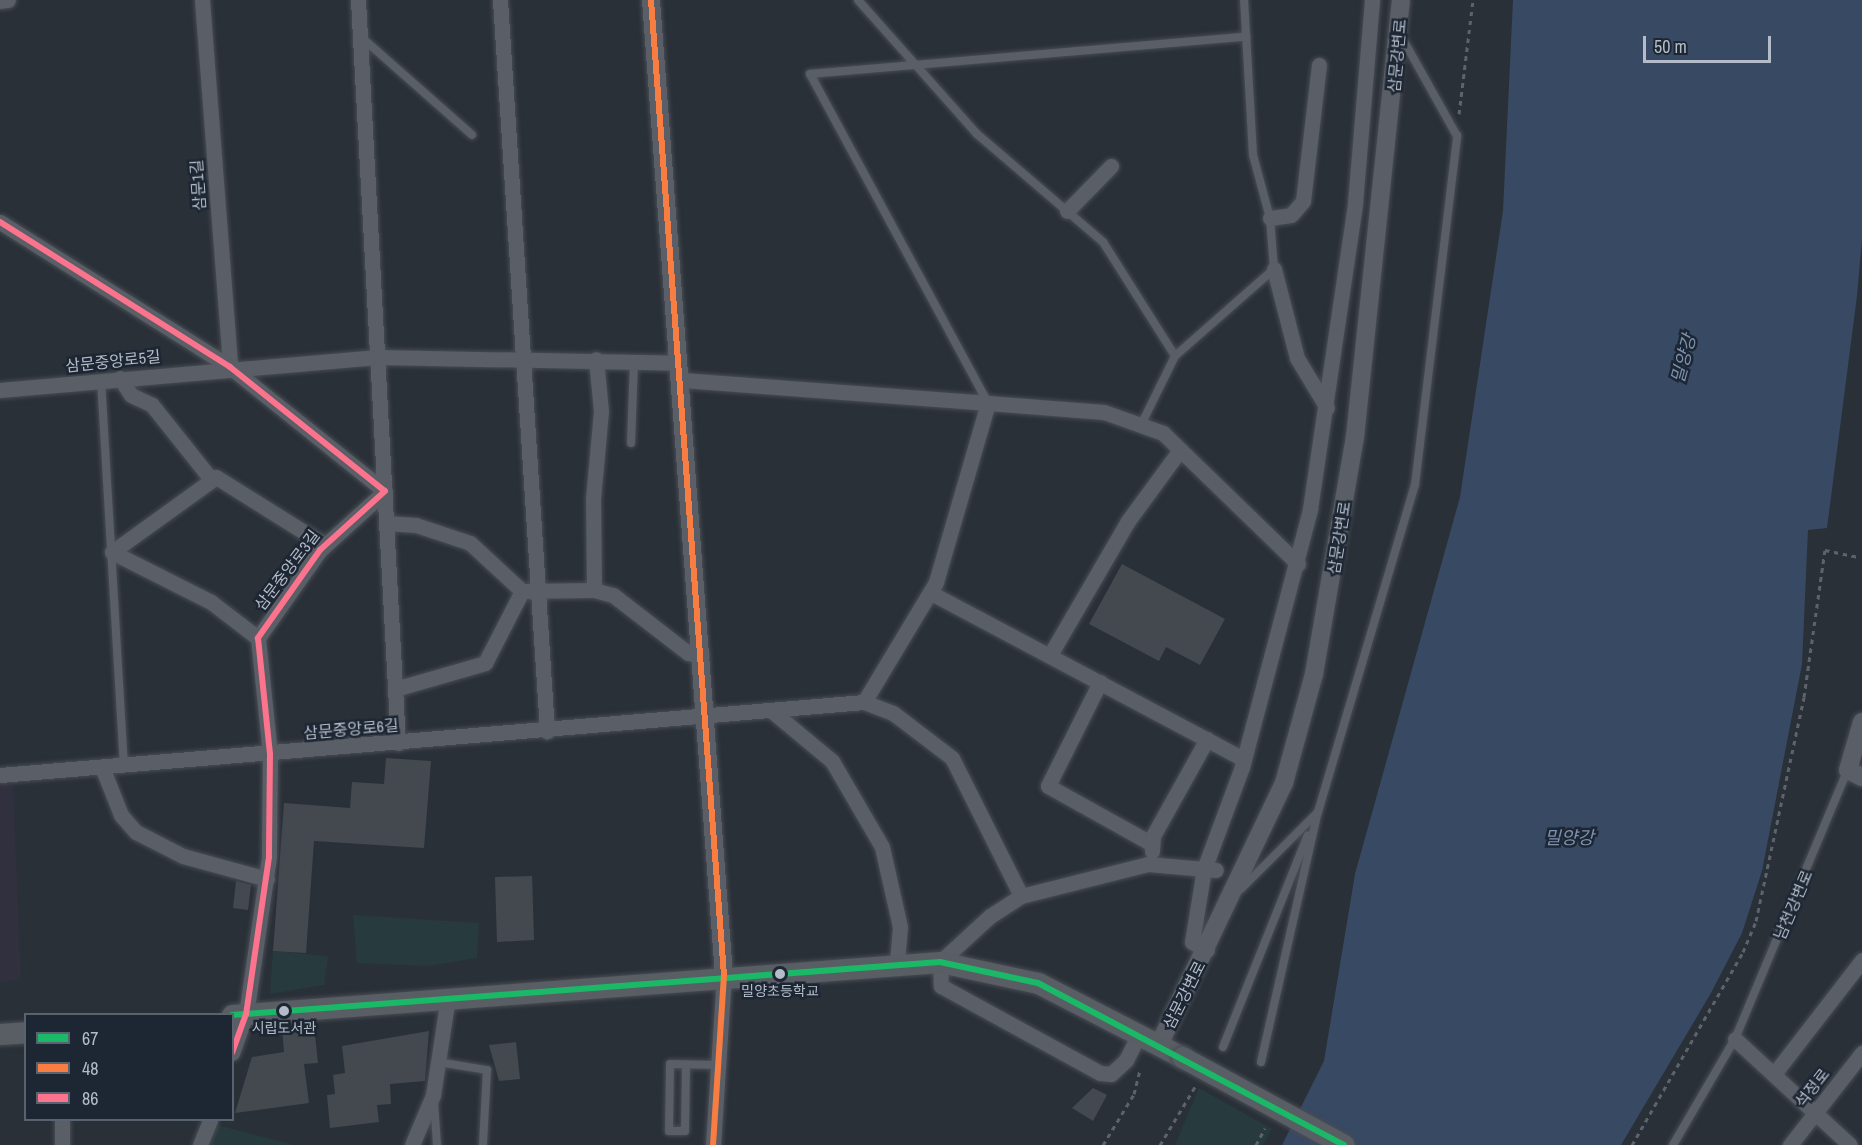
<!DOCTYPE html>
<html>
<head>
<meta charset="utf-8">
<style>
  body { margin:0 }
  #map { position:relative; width:1862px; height:1145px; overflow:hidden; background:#2a3038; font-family:"Archivo Narrow","Noto Sans KR",sans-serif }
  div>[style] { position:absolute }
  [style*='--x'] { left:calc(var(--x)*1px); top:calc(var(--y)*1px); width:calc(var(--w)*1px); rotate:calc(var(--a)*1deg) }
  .medical>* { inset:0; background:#31303e }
  .green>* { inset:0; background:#273a3e }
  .water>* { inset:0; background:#384963 }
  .building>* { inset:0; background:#444950 }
  .path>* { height:3px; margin-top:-1.5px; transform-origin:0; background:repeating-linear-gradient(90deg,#5d636a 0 4.5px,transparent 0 9px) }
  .roads { filter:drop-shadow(0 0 2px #484c53) drop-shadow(0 0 2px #484c53) }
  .service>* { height:8px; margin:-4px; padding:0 4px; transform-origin:4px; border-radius:4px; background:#5a5e66 }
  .minor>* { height:15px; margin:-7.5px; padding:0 7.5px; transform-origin:7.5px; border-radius:7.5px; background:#5a5e66 }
  .tertiary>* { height:18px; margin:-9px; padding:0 9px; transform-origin:9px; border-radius:9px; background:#5a5e66 }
  .secondary>* { height:21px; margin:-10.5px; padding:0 10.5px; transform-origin:10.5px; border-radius:10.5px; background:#595d64 }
  .bridges { filter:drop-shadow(0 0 2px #484c53) drop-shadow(0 0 2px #484c53) }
  .secondary-bridge>* { height:21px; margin:-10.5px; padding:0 10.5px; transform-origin:10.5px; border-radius:10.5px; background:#595d64 }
  .bus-1>* { height:6px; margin:-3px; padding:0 3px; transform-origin:3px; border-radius:3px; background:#1ab867 }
  .bus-2>* { height:6px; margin:-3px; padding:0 3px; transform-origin:3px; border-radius:3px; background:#f77d43 }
  .bus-3>* { height:6px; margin:-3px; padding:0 3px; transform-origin:3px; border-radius:3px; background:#fc738d }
  .dots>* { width:16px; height:16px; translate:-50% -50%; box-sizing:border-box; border:3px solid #1d2633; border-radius:50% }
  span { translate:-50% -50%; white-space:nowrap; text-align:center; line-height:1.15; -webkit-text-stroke:5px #1d2633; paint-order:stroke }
  .bus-label { font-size:14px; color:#b4bcc9 }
  .street-label { font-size:16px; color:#b4bcc9 }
  .water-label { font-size:18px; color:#7c92b1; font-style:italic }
  .legend { position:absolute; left:24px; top:1013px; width:210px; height:108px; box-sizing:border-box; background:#1d2633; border:2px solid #59626f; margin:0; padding:8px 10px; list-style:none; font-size:18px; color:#b4bcc9 }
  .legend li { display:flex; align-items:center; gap:12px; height:30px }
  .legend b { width:30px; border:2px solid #59626f }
  .scale { position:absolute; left:1643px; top:36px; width:128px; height:27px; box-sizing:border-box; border:3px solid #b4bcc9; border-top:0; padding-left:8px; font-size:18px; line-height:21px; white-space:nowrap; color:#b4bcc9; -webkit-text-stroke:4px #1d2633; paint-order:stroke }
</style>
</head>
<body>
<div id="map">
  <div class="medical">
    <div style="clip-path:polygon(13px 785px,21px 979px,0 982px,0 786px)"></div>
  </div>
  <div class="green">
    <div style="clip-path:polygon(353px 915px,479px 923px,477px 958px,427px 966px,357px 963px)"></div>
    <div style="clip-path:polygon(273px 951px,328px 956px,324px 985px,270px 994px)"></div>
    <div style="clip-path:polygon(1199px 1088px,1272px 1129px,1263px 1145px,1175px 1145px)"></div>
    <div style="clip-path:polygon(217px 1125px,294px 1145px,210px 1145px)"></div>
  </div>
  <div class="water">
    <div style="clip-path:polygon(1513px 0,1862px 0,1862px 239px,1857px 296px,1827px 528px,1808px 530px,1802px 664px,1762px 871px,1742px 933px,1711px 993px,1621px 1145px,1282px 1145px,1324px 1061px,1355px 874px,1460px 497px,1503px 211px)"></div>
  </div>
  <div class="building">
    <div style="clip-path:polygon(1122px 564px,1225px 619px,1200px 665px,1166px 647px,1159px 661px,1089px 624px)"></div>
    <div style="clip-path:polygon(386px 758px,431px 761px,424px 848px,314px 841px,306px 953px,273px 951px,284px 803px,350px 808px,352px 782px,384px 784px)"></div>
    <div style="clip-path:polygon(532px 876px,534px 940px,497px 942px,495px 877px)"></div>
    <div style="clip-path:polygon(236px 881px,251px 885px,248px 910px,233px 908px)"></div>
    <div style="clip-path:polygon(314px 1026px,318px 1063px,304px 1064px,309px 1103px,235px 1113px,252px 1057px,284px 1052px,282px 1029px)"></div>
    <div style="clip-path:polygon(429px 1031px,425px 1081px,390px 1084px,391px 1104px,377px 1105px,379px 1122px,330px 1128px,327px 1095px,335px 1094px,333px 1075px,345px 1073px,342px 1046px)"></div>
    <div style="clip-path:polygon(516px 1042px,520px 1079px,499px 1081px,489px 1045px)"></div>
    <div style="clip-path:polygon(1093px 1088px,1107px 1095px,1093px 1121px,1072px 1108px)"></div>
  </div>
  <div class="path">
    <div style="--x:1459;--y:114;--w:115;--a:-83"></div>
    <div style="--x:1103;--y:1145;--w:60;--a:-58.7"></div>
    <div style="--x:1134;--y:1094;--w:25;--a:-76"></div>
    <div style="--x:1160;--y:1145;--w:70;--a:-59"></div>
    <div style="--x:1256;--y:1145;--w:19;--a:-62"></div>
    <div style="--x:1632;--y:1145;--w:223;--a:-60.1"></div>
    <div style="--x:1743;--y:952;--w:34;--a:-67"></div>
    <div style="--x:1756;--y:921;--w:229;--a:-77.9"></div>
    <div style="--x:1804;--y:697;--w:148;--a:-81.9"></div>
    <div style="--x:1825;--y:550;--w:34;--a:12"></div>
  </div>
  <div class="roads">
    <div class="service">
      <div style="--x:858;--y:0;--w:179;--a:48.4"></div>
      <div style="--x:977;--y:134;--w:166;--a:40.6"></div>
      <div style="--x:1103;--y:242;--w:135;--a:57.7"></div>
      <div style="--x:361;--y:37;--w:148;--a:41.4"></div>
      <div style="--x:101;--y:380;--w:386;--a:86.6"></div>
      <div style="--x:988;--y:403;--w:374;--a:-118.4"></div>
      <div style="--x:810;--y:74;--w:438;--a:-4.9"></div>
      <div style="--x:1141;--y:425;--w:77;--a:-63.8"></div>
      <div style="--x:1175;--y:356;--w:132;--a:-41.3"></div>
      <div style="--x:1274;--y:269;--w:51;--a:-94.5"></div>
      <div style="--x:1270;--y:218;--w:65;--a:-105.1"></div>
      <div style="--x:1253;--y:155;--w:155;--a:-93.3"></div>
      <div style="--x:631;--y:443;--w:81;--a:-87.9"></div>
      <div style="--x:1241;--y:889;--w:107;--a:-45"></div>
      <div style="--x:1223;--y:1047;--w:228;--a:-68.2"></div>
      <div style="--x:438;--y:1062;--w:50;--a:9.3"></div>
      <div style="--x:487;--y:1070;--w:75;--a:93.1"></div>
      <div style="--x:1261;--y:1062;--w:256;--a:-77.2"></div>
      <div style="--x:1318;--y:812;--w:341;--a:-73.5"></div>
      <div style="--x:1415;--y:485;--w:352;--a:-83.1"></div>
      <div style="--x:1457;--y:136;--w:115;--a:-119.2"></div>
      <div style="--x:686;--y:1066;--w:65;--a:90.9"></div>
      <div style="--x:685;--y:1131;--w:16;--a:180"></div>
      <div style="--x:669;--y:1131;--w:67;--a:-89.1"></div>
      <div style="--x:670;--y:1064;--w:49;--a:1.2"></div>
      <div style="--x:434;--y:1102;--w:43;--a:86"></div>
      <div style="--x:1673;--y:1145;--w:123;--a:-59.7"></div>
      <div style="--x:1735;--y:1039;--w:290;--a:-67.3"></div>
    </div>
    <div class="minor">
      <div style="--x:202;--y:0;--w:368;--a:85.6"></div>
      <div style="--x:358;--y:0;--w:744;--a:86.92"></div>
      <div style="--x:500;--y:0;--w:733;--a:86.32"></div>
      <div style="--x:0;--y:1;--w:8;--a:-7"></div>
      <div style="--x:1067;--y:211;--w:63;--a:-45.6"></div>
      <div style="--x:1270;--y:218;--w:21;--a:-8"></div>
      <div style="--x:1291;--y:215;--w:18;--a:-49"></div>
      <div style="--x:1303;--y:201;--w:137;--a:-83.3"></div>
      <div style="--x:0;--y:222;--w:272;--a:32.2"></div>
      <div style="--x:230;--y:367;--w:198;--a:38.7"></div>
      <div style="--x:385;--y:491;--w:88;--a:137.8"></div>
      <div style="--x:320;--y:550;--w:108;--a:125.2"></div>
      <div style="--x:258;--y:638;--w:117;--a:84.1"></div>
      <div style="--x:270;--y:754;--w:103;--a:90.6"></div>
      <div style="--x:269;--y:857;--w:159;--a:98.3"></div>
      <div style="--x:246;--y:1014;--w:41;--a:109.7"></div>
      <div style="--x:1274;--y:269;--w:92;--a:75.5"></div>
      <div style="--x:1297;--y:358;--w:58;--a:59"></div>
      <div style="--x:120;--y:378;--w:20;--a:57"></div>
      <div style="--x:131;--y:395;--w:23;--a:25"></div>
      <div style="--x:152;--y:405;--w:93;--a:51.5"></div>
      <div style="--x:0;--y:390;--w:379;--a:-5"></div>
      <div style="--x:378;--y:357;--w:301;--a:1.1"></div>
      <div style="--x:988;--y:403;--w:116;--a:4.4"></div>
      <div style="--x:1104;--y:412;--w:63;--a:19.6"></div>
      <div style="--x:1163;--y:433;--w:188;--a:44.1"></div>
      <div style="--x:386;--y:523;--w:30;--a:4"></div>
      <div style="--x:416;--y:525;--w:57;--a:18.4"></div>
      <div style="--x:470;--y:543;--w:71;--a:42.7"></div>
      <div style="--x:594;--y:590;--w:91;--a:-90.6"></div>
      <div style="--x:593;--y:499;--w:88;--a:-84.8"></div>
      <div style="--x:601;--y:411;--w:52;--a:-95.5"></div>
      <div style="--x:931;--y:593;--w:353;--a:28"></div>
      <div style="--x:258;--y:638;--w:59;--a:-142.5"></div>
      <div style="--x:211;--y:602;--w:111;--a:-153.2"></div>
      <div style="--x:112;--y:552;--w:128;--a:-35.8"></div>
      <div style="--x:216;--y:477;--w:128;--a:32"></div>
      <div style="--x:1050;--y:655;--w:155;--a:-59.8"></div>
      <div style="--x:1128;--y:521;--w:88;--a:-53.8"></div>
      <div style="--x:1100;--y:682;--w:116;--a:116.6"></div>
      <div style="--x:1048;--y:786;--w:119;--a:29.1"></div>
      <div style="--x:395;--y:689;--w:94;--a:-16.1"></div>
      <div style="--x:485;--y:663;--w:81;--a:-62.8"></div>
      <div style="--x:522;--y:591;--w:72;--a:-0.8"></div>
      <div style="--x:594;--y:590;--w:20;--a:15"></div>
      <div style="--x:613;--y:595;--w:95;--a:37.7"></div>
      <div style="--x:688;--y:653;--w:14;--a:12"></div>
      <div style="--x:864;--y:702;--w:31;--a:21"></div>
      <div style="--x:893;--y:713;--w:74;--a:37.3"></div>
      <div style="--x:952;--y:758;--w:154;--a:63.4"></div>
      <div style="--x:1021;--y:896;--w:37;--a:147"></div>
      <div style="--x:990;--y:916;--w:68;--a:137.4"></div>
      <div style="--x:940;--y:962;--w:24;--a:88"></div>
      <div style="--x:941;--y:986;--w:181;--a:28.7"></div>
      <div style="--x:1100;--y:1073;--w:11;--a:5"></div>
      <div style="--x:1111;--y:1074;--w:21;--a:-43"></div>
      <div style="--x:1126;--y:1060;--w:29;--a:-63"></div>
      <div style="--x:773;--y:712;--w:77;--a:39.7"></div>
      <div style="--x:832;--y:761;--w:99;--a:59.8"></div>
      <div style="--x:882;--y:847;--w:82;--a:77.3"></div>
      <div style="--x:900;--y:927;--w:38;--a:95"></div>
      <div style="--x:102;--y:767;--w:52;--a:68.4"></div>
      <div style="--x:121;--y:815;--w:23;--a:49"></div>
      <div style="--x:136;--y:832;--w:53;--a:27.1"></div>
      <div style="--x:183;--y:856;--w:87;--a:15.3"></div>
      <div style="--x:0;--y:775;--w:867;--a:-4.83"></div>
      <div style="--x:864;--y:702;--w:140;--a:-59"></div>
      <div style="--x:936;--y:582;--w:186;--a:-73.8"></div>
      <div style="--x:988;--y:403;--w:309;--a:-175.7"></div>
      <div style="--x:1152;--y:851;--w:15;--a:-86"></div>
      <div style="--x:1153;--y:836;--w:111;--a:-60.9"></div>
      <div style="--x:1021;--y:896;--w:131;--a:-14.1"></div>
      <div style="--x:1148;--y:864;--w:68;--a:5"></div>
      <div style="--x:1207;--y:950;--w:17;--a:-152"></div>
      <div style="--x:1192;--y:942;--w:74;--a:-80.7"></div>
      <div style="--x:1204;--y:869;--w:109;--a:-69.6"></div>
      <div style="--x:1242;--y:767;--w:267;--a:-75.2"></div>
      <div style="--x:1310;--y:509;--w:309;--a:-81.6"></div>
      <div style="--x:1355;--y:203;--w:204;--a:-85.2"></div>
      <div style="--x:1735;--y:1039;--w:156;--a:42.7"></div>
      <div style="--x:1774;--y:1074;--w:144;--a:-52.3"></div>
      <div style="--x:62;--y:1120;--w:25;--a:90"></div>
      <div style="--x:200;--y:1145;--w:27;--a:-68"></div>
      <div style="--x:412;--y:1145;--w:54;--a:-67.2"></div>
      <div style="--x:433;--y:1095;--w:99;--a:-81.3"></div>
      <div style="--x:713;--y:1145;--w:170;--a:-86.3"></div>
      <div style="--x:1790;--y:1145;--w:117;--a:-52"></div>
    </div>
    <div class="tertiary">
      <div style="--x:651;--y:0;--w:978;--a:85.72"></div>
      <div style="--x:1862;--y:722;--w:50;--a:106.3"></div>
      <div style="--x:1848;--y:770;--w:16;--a:27"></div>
      <div style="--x:1159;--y:1045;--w:290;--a:-64.5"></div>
      <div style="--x:1284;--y:783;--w:113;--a:-74.6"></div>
      <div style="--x:1314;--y:674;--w:241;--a:-80.2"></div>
      <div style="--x:1355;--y:437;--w:439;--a:-84"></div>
    </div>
    <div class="secondary">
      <div style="--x:232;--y:1015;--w:710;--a:-4.28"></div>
      <div style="--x:940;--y:962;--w:100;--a:12.1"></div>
      <div style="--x:1038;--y:983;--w:162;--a:27.2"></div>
      <div style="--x:0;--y:1034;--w:26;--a:-4"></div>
    </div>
  </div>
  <div class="bridges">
    <div class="secondary-bridge">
      <div style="--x:1182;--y:1057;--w:184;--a:28.5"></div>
    </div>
  </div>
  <div class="bus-1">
    <div style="--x:232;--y:1015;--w:710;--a:-4.28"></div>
    <div style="--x:940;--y:962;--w:100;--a:12.1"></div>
    <div style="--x:1038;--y:983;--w:346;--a:27.9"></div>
  </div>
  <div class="bus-2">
    <div style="--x:651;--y:0;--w:978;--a:85.72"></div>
    <div style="--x:724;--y:975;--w:170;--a:93.7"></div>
  </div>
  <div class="bus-3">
    <div style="--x:0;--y:222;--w:272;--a:32.2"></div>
    <div style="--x:230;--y:367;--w:198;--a:38.7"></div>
    <div style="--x:385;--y:491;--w:88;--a:137.8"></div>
    <div style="--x:320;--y:550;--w:108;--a:125.2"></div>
    <div style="--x:258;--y:638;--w:117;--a:84.1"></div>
    <div style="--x:270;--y:754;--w:103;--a:90.6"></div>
    <div style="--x:269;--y:857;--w:159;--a:98.3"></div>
    <div style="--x:246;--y:1014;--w:41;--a:109.7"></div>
  </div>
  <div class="dots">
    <div style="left:780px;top:974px;background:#b4bcc9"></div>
    <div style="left:284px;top:1011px;background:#b4bcc9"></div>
  </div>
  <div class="bus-label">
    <span style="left:780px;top:991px">밀양초등학교</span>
    <span style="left:284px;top:1028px">시립도서관</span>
  </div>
  <div class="street-label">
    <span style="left:1397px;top:56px;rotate:-85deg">삼문강변로</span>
    <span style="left:198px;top:185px;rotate:-94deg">삼문1길</span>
    <span style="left:113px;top:361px;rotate:-6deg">삼문중앙로5길</span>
    <span style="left:1339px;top:538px;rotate:-81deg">삼문강변로</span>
    <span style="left:287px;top:570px;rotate:-53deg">삼문중앙로3길</span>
    <span style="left:351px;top:729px;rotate:-5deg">삼문중앙로6길</span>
    <span style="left:1793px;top:905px;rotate:-67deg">남천강변로</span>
    <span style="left:1184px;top:995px;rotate:-63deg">삼문강변로</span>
    <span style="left:1812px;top:1088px;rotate:-52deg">석정로</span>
  </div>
  <div class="water-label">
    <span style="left:1684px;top:359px;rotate:-75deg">밀양강</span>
    <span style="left:1569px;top:838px">밀양강</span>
  </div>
  <ul class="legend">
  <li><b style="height:8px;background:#1ab867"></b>67</li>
  <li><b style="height:8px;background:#f77d43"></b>48</li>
  <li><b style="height:8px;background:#fc738d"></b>86</li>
  </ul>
  <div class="scale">50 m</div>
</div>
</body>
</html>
